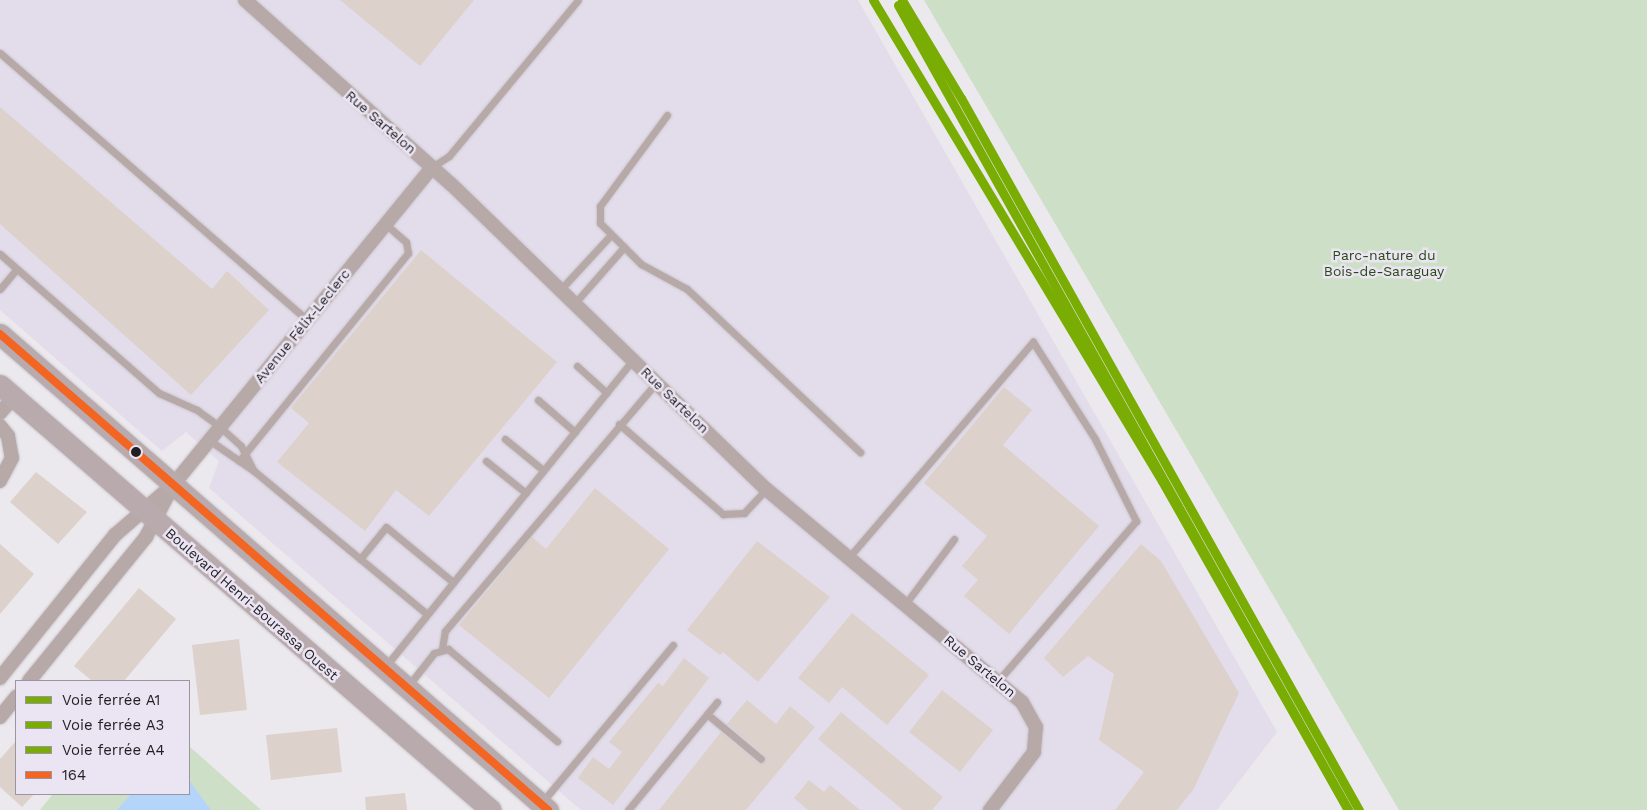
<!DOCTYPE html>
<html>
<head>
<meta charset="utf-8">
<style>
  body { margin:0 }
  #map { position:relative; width:1647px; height:810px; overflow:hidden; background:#ebe8ee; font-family:"Work Sans",sans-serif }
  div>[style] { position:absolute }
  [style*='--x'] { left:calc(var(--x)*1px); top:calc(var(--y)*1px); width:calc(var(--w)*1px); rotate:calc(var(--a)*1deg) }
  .built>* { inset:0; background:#e3dcea }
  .green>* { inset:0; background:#cddfc6 }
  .water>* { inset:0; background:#b5d4f9 }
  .building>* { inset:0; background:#ddd1cb }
  .roads { filter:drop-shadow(0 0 1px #c7c5c9) drop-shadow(0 0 1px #c7c5c9) }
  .service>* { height:7px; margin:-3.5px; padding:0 3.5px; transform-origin:3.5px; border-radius:3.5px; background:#b7a9a8 }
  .minor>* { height:14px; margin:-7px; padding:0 7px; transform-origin:7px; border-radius:7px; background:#b7a9a8 }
  .primary>* { height:21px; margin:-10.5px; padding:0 10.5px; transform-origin:10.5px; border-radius:10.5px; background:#b9abad }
  .bus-1>* { height:8px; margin:-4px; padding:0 4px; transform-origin:4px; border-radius:4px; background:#f26522 }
  .rail-1>* { height:9px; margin:-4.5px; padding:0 4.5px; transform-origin:4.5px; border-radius:4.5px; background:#7aad04 }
  .rail-2>* { height:9px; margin:-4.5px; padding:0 4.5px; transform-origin:4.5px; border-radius:4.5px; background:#7aad04 }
  .rail-3>* { height:9px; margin:-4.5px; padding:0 4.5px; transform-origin:4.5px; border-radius:4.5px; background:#7aad04 }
  .dots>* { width:14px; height:14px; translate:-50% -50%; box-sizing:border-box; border:2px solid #ebe4f2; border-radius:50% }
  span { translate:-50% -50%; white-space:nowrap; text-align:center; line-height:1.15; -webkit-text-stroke:5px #ebe4f2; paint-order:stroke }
  .street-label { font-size:14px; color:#211f24 }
  .park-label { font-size:14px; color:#284b14 }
  .legend { position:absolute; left:15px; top:680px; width:175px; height:115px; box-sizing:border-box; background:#ebe4f2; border:1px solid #9a95a0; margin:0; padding:6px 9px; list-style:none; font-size:15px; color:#211f24 }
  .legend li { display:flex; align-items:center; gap:10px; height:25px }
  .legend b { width:25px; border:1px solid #9a95a0 }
</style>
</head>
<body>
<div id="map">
  <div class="built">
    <div style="clip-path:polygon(0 0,858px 0,1277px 732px,1217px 810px,581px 810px,209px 488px,219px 461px,186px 432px,162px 451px,0 310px)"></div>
  </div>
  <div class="green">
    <div style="clip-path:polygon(924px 0,1647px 0,1647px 810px,1399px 810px)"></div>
    <div style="clip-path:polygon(189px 746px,261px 810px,40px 810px,53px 794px,189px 794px)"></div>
  </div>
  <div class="water">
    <div style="clip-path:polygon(189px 780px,211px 810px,117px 810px,131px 794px,189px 794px)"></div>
  </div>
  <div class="building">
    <div style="clip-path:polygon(340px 0,474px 0,420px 66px)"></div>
    <div style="clip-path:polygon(0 107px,212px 289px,227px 271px,269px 310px,191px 395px,0 224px)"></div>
    <div style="clip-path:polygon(421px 250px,557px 362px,429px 516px,396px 490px,365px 531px,277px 462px,309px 423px,291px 408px)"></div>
    <div style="clip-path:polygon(1004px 387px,1032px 410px,1003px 445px,1099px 526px,1009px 634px,964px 596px,978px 580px,962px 566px,987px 536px,924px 483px)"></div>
    <div style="clip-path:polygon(36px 472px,87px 512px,58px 544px,10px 502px)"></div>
    <div style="clip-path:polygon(595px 488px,669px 549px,549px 698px,459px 625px,532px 537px,546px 549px)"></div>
    <div style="clip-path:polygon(757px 541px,830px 597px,758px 682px,723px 652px,720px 655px,687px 630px)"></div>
    <div style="clip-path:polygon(0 544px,34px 574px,0 614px)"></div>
    <div style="clip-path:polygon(1141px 544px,1161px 561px,1239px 693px,1193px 790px,1177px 810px,1115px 810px,1144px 772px,1099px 740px,1114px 674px,1088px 656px,1063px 677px,1044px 658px)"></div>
    <div style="clip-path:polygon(139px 588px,176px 619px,124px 681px,92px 681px,74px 666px)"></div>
    <div style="clip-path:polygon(852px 613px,929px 675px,887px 725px,842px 687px,829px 703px,798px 678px)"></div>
    <div style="clip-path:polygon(239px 639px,247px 710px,200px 715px,192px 645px)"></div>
    <div style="clip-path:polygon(684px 658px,709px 678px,613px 805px,578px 778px,593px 757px,609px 769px,622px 752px,609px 742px,658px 683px,663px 686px)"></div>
    <div style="clip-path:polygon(942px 690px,993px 730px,960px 772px,909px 732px)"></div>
    <div style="clip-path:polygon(747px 700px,776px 724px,790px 706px,815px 727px,746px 810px,659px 810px,721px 732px,758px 763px,765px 762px,764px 755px,727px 724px)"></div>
    <div style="clip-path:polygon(841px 712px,943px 797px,932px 810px,903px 810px,818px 739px)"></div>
    <div style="clip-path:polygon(337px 728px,342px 772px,271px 780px,266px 735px)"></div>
    <div style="clip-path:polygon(16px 741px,16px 794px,34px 794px,22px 807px,0 787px,0 759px)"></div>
    <div style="clip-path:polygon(809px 780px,824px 792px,830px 785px,860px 810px,808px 810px,794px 798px)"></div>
    <div style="clip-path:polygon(405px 793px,407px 810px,366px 810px,365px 797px)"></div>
  </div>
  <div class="roads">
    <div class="service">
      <div style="--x:0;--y:53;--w:407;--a:41"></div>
      <div style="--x:667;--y:115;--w:113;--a:126.4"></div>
      <div style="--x:600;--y:206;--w:17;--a:90"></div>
      <div style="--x:600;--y:223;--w:58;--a:45"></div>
      <div style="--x:641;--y:264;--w:52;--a:28.5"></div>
      <div style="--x:687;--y:289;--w:238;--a:43.3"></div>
      <div style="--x:432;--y:167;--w:20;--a:-33"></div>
      <div style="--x:449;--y:156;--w:202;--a:-50.4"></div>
      <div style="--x:0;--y:254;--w:211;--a:41.2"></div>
      <div style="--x:159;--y:393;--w:42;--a:24.1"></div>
      <div style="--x:197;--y:410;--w:29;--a:36"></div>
      <div style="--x:220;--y:427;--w:28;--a:42"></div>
      <div style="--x:241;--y:446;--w:28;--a:63"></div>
      <div style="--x:0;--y:289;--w:26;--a:-50"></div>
      <div style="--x:560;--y:290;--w:75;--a:-47.2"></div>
      <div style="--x:574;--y:304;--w:76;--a:-48.7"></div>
      <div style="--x:577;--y:366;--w:40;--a:42"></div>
      <div style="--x:538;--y:400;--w:49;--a:40.9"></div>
      <div style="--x:619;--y:424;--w:138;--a:40.9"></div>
      <div style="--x:723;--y:514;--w:21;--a:-3"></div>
      <div style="--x:744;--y:513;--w:33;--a:-47"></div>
      <div style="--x:505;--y:439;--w:49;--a:39.2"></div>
      <div style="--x:209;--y:440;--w:55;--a:34.6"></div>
      <div style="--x:254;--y:471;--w:224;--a:39.6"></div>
      <div style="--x:239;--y:461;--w:268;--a:-50.9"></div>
      <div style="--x:408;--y:253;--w:11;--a:-100"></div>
      <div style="--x:406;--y:242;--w:28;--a:-139"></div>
      <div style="--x:486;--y:461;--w:51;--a:38.7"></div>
      <div style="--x:850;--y:556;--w:282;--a:-49.5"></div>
      <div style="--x:1033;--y:342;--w:115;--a:57.4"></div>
      <div style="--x:1095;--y:439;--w:92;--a:63.4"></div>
      <div style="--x:1136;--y:521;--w:211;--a:130.8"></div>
      <div style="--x:360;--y:559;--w:41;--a:-50.9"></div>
      <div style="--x:386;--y:527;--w:87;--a:39.4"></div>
      <div style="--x:906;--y:603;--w:80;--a:-53.1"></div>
      <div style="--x:442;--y:649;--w:18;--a:-81"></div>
      <div style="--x:445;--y:631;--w:326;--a:-49.6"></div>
      <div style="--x:385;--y:667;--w:395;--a:-51.1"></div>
      <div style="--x:408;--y:686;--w:42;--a:-51.8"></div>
      <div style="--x:434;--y:653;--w:15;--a:-16"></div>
      <div style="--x:448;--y:649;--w:143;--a:40.2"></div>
      <div style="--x:707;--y:714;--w:70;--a:39.8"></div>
      <div style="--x:543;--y:801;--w:203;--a:-50.2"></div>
      <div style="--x:628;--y:810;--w:140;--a:-50.5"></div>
    </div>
    <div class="minor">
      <div style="--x:245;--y:0;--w:276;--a:41.8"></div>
      <div style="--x:451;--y:184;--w:438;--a:44.1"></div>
      <div style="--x:766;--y:489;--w:333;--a:39.8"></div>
      <div style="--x:1022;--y:702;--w:29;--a:61"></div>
      <div style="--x:1036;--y:727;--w:25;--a:95"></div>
      <div style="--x:1034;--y:752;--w:73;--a:127.2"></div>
      <div style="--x:0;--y:413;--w:21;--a:-49"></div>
      <div style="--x:0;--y:426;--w:13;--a:51"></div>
      <div style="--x:8;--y:436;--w:22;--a:80"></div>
      <div style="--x:12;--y:458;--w:26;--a:118"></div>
      <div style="--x:0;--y:678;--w:184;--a:-51.2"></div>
      <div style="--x:115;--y:535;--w:69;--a:-40.9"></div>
      <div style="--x:29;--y:681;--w:186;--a:-50.9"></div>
      <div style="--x:146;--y:537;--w:59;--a:-62.6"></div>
      <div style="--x:173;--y:485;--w:410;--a:-50.8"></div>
      <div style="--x:0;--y:717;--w:26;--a:-51"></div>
    </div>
    <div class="primary">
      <div style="--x:0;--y:334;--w:726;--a:40.98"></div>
      <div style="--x:0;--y:385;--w:649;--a:40.88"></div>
    </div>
  </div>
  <div class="bus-1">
    <div style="--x:0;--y:334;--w:726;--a:40.98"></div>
  </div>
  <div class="rail-1">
    <div style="--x:873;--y:0;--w:561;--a:59"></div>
    <div style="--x:1162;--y:481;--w:378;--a:60.5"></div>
  </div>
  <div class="rail-2">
    <div style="--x:902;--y:0;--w:114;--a:59"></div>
    <div style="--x:961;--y:98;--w:816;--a:60.8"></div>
  </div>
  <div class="rail-3">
    <div style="--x:898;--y:5;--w:922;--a:60.79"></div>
  </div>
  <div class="dots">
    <div style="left:136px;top:452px;background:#211f24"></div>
  </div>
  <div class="street-label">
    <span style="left:381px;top:122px;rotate:41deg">Rue Sartelon</span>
    <span style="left:302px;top:326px;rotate:-51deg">Avenue Félix-Leclerc</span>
    <span style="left:675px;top:400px;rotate:44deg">Rue Sartelon</span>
    <span style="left:252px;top:604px;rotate:41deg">Boulevard Henri-Bourassa Ouest</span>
    <span style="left:980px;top:666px;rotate:40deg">Rue Sartelon</span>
  </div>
  <div class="park-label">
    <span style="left:1384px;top:263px">Parc-nature du<br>Bois-de-Saraguay</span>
  </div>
  <ul class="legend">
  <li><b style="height:6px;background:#7aad04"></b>Voie ferrée A1</li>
  <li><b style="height:6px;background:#7aad04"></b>Voie ferrée A3</li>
  <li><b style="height:6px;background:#7aad04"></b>Voie ferrée A4</li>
  <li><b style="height:6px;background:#f26522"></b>164</li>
  </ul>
</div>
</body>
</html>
